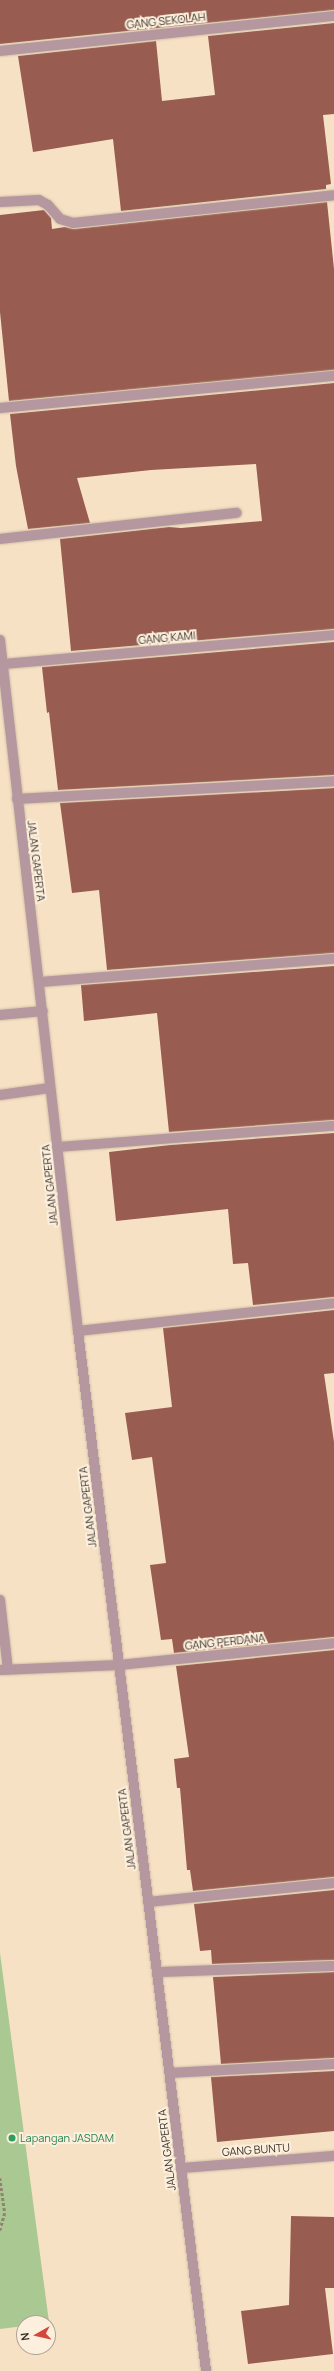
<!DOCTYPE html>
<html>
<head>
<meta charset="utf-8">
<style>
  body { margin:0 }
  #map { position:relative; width:334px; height:2371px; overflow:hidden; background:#f6e1c4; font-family:Manrope,sans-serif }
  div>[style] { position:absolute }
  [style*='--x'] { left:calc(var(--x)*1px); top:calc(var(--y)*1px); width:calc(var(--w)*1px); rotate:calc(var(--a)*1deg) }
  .green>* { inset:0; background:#a9c892 }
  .building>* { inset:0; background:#985c50 }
  .path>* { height:2.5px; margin-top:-1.25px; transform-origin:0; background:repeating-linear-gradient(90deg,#928370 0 3px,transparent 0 5px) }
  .roads { filter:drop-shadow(0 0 1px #d0bea5) drop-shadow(0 0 1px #d0bea5) }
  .minor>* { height:10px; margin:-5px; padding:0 5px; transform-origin:5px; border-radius:5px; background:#b5979f }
  .dots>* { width:11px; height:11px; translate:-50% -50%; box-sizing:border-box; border:2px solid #fcefde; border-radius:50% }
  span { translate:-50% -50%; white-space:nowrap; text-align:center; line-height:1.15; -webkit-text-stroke:4px #fcefde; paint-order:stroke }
  .street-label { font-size:11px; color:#3a3227 }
  .leisure-label { font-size:11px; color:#27864d }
  .left { translate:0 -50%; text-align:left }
  .north { position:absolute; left:16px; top:2315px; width:40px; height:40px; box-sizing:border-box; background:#fcefde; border:1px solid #aea395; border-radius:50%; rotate:262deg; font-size:11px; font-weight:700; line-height:16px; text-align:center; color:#3a3227 }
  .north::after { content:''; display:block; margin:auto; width:14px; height:18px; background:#d5473d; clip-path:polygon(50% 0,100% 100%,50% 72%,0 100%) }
</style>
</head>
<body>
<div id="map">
  <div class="green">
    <div style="clip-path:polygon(0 1953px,49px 2322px,24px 2323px,24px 2326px,0 2329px)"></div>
  </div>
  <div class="building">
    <div style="clip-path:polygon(0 0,334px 0,334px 10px,0 44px)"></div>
    <div style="clip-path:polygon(334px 23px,334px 114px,323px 115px,331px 184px,326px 185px,326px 189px,121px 211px,113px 139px,33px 152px,18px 56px,156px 41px,162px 101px,215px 95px,208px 36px)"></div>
    <div style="clip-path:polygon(327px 202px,334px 269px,334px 370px,9px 401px,0 312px,0 215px,44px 210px,51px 218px,52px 229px,65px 227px,74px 229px)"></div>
    <div style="clip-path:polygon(334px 383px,334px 629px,71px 651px,60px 539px,169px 527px,181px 528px,262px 521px,256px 464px,151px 470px,77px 478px,90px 523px,28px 529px,16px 466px,10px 414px)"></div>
    <div style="clip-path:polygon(334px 642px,334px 775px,58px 790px,49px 712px,47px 713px,42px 667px)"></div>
    <div style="clip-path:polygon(334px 788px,334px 953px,107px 970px,99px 890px,72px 893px,60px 803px)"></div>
    <div style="clip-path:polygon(334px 966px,334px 1120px,169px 1132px,157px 1013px,84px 1021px,81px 985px)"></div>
    <div style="clip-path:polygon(334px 1133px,334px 1297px,253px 1305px,248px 1263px,233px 1264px,228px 1209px,116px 1221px,109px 1152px,170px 1145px)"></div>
    <div style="clip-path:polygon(334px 1310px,334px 1373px,324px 1374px,334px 1442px,334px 1637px,174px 1653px,172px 1639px,161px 1640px,150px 1565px,166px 1563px,152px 1457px,132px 1460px,125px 1413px,172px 1407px,163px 1328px)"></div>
    <div style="clip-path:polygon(334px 1650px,334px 1877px,193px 1891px,190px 1870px,187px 1870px,180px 1788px,177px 1788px,174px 1759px,189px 1757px,176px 1666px)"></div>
    <div style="clip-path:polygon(334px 1890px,334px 1960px,212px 1964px,211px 1950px,200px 1951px,194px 1904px)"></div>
    <div style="clip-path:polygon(334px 1972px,334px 2058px,221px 2064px,213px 1977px)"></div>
    <div style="clip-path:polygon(334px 2071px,334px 2131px,217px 2142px,211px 2077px)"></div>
    <div style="clip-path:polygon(291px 2216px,334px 2217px,334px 2288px,325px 2288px,333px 2354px,248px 2364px,241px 2311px,289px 2305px)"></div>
  </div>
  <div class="path">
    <div style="--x:0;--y:2178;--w:35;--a:82"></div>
    <div style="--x:5;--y:2213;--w:18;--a:106"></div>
  </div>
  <div class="roads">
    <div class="minor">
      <div style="--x:0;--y:51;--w:336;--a:-6"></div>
      <div style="--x:0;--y:202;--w:39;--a:-3"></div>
      <div style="--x:39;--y:200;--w:10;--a:29"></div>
      <div style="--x:48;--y:205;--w:18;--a:49"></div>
      <div style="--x:60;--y:219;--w:14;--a:17"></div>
      <div style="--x:73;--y:223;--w:262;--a:-6.1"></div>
      <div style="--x:0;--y:408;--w:336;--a:-5.5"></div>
      <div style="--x:0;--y:539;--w:238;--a:-6.3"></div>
      <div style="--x:0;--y:640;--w:695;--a:83.56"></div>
      <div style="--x:78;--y:1331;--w:1048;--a:82.98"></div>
      <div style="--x:3;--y:664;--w:332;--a:-5"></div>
      <div style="--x:17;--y:799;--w:318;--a:-3.2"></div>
      <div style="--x:39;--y:982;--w:296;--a:-4.5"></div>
      <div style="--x:0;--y:1015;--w:43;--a:-5.3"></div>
      <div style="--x:0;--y:1095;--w:50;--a:-8"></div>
      <div style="--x:58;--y:1147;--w:277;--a:-4.4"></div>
      <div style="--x:78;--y:1331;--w:258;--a:-6.2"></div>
      <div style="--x:0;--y:1600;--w:70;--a:83.5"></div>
      <div style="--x:0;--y:1670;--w:119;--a:-2.4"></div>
      <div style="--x:119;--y:1665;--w:216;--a:-5.8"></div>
      <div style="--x:148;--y:1902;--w:187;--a:-5.8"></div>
      <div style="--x:158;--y:1972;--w:176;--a:-2"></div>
      <div style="--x:170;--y:2073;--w:164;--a:-3.1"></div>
      <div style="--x:181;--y:2168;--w:153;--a:-4.5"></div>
    </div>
  </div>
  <div class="dots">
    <div style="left:12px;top:2138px;background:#2e9e5b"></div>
  </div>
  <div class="street-label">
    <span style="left:166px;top:21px;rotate:-6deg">GANG SEKOLAH</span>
    <span style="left:167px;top:638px;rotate:-5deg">GANG KAMI</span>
    <span style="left:36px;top:861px;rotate:83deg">JALAN GAPERTA</span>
    <span style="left:50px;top:1185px;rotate:-96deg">JALAN GAPERTA</span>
    <span style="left:88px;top:1507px;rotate:-97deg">JALAN GAPERTA</span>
    <span style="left:225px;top:1642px;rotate:-6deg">GANG PERDANA</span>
    <span style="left:127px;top:1829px;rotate:-97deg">JALAN GAPERTA</span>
    <span style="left:167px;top:2150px;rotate:-97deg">JALAN GAPERTA</span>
    <span style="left:256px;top:2150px;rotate:-4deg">GANG BUNTU</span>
  </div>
  <div class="leisure-label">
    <span class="left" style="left:20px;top:2138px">Lapangan JASDAM</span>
  </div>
  <div class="north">N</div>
</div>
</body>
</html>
